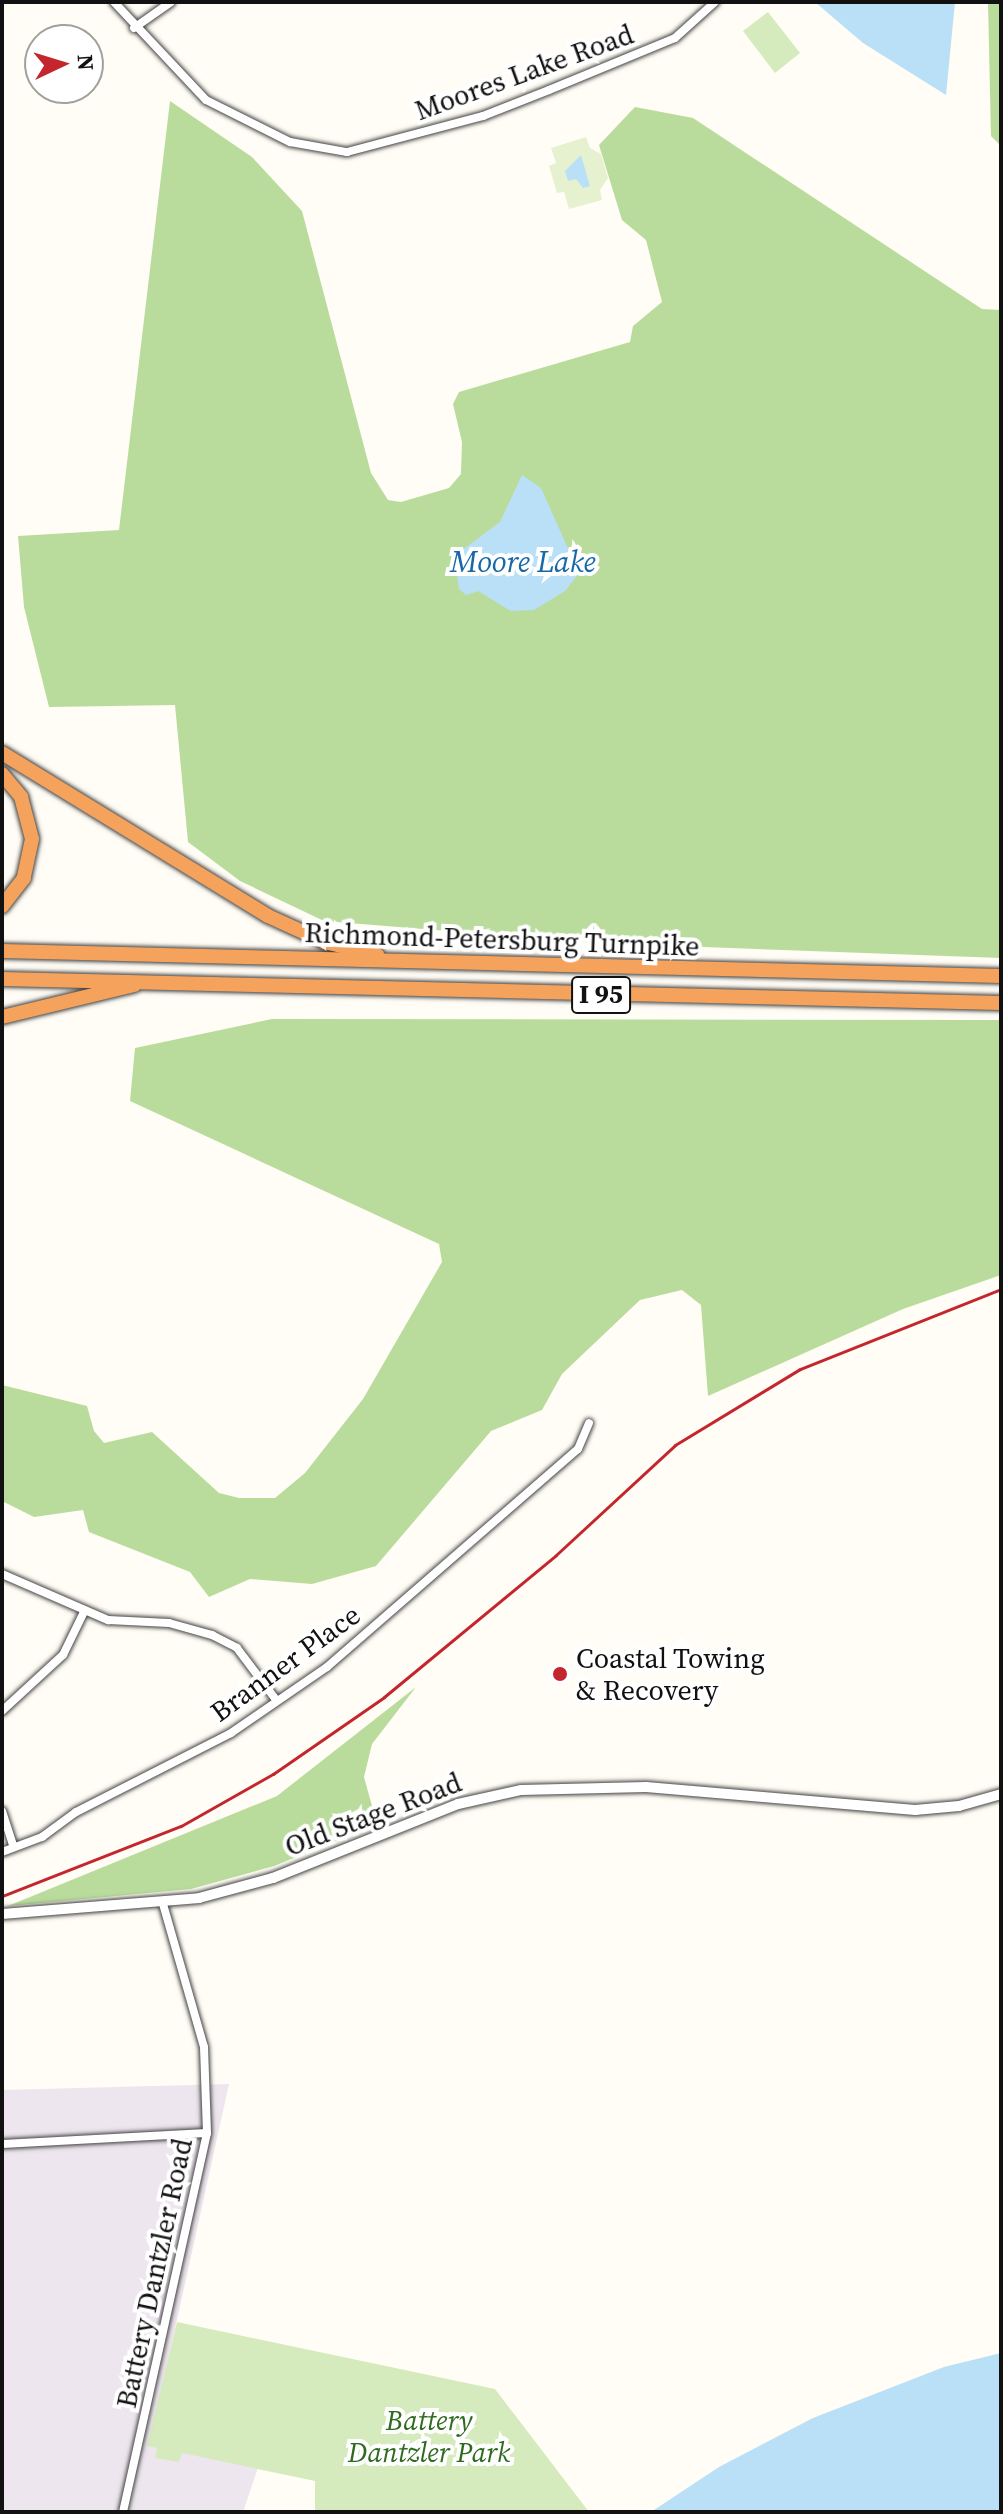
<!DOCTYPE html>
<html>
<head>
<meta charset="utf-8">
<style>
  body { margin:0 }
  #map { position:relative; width:1003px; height:2514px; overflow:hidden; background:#fffdf5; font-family:"Source Serif 4",serif }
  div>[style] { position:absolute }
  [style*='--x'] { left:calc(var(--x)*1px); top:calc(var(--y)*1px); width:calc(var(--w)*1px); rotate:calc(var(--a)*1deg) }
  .industrial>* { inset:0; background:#eee6ef }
  .green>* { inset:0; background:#d5ebbd }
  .forest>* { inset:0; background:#b9dc9c }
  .pitch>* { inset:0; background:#e6f2cf }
  .water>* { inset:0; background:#b9e0f7 }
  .roads { filter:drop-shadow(0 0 2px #444) drop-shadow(0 0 2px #444) }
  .minor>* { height:8px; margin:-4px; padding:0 4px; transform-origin:4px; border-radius:4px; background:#fff }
  .tertiary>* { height:10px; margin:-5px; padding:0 5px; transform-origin:5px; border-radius:5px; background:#fff }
  .motorway>* { height:14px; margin:-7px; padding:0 7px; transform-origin:7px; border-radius:7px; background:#f5a25d }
  .rail>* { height:3px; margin:-1.5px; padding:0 1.5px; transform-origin:1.5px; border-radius:1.5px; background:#c4262e }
  .dots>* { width:22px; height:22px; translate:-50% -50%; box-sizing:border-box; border:4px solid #fff; border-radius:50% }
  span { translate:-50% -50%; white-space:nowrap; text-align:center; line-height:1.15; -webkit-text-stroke:8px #fff; paint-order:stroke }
  .shield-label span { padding:2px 6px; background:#fff; border:2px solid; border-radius:6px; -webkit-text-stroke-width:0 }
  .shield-label { font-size:26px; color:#111; font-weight:700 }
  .street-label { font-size:28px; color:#111 }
  .poi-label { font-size:28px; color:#111 }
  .left { translate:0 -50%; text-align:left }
  .park-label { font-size:28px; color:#2f6b1f; font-style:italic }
  .water-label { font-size:30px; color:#1768a6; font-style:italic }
  .frame { position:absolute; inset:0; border:4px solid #111; pointer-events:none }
  .north { position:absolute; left:24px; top:24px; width:80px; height:80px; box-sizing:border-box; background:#fff; border:2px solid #a0a0a0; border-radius:50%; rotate:86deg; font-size:22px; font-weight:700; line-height:32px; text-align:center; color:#111 }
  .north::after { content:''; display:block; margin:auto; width:28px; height:36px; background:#c4262e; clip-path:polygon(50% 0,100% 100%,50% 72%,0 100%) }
</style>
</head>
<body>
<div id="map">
  <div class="industrial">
    <div style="clip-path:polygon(229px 2084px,152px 2433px,262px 2456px,243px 2512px,2px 2512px,2px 2090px)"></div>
  </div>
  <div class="green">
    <div style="clip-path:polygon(768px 12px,800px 53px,775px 73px,743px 31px)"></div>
    <div style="clip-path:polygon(177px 2322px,495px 2389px,589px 2512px,315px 2512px,315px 2481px,182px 2453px,179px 2462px,155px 2458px,157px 2448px,147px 2446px)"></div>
  </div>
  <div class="forest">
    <div style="clip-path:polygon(988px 2px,1001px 2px,1001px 146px,991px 136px)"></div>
    <div style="clip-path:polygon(170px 101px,252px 157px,302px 211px,371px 473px,388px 500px,401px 502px,449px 488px,461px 474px,462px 442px,453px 404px,459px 392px,630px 342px,633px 326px,662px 302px,646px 240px,622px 220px,599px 145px,635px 107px,693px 118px,982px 309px,1001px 310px,1001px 958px,597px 943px,324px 921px,240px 881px,188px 842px,175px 705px,49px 707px,24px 607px,18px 536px,119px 530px)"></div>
    <div style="clip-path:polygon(272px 1019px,1001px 1020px,1001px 1275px,903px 1309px,708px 1396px,701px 1305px,682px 1290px,640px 1300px,562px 1374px,542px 1410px,491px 1431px,376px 1566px,312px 1584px,250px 1579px,209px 1597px,190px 1572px,89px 1532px,83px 1510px,34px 1517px,2px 1501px,2px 1385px,87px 1406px,94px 1431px,104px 1443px,152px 1432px,219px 1493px,239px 1498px,275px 1498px,305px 1473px,363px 1399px,442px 1262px,439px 1244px,130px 1101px,135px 1048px)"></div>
    <div style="clip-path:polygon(416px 1687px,372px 1744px,364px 1777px,377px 1824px,274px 1866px,191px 1889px,8px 1906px,277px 1796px)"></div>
  </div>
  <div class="pitch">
    <div style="clip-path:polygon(586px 137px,590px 148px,601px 154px,608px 178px,600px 190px,602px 200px,569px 209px,564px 192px,557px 193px,549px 166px,556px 163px,551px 148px)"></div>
  </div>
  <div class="water">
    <div style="clip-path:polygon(815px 2px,955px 2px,946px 95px,863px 43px)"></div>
    <div style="clip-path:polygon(581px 155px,590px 186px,583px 188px,576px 179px,568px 181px,565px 171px)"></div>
    <div style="clip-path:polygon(522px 475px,541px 488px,579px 573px,565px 591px,534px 610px,511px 611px,478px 591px,466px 595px,459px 589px,455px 562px,461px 551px,500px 522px)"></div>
    <div style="clip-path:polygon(1001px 2353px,1001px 2512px,651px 2512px,719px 2467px,813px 2418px,944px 2367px)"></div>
  </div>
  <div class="roads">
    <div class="minor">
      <div style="--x:114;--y:2;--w:134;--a:46.8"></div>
      <div style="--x:206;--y:100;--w:94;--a:26.6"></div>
      <div style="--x:290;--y:142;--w:58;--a:10"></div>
      <div style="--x:347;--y:152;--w:141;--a:-14.8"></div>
      <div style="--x:483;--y:116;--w:71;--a:-21.5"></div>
      <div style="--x:549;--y:90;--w:136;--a:-22.4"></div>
      <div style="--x:675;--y:38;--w:54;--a:-42"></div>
      <div style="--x:134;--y:28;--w:45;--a:-35.1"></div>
      <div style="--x:2;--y:1574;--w:116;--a:23.5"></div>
      <div style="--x:108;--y:1620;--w:61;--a:2.8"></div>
      <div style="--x:169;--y:1623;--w:45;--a:15.6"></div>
      <div style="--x:212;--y:1635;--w:28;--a:27"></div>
      <div style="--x:237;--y:1648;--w:66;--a:53"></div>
      <div style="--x:2;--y:1711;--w:83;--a:-42.6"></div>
      <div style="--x:63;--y:1655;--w:48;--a:-64"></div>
      <div style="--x:2;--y:1811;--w:38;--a:72"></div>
      <div style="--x:2;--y:1852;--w:43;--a:-20.6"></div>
      <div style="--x:42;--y:1837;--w:42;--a:-36.3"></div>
      <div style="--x:76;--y:1812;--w:174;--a:-27"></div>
      <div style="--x:231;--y:1733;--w:116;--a:-34.5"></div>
      <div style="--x:327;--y:1667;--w:332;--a:-41"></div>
      <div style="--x:578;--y:1449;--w:28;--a:-67"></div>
      <div style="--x:2;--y:2144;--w:205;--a:-3.1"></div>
      <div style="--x:123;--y:2512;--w:388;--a:-77.5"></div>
      <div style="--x:207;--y:2133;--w:86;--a:-92"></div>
      <div style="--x:204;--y:2047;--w:149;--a:-106"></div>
    </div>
    <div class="tertiary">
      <div style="--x:2;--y:1914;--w:198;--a:-4.6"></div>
      <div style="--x:199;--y:1898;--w:77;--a:-15.1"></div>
      <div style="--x:273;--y:1878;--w:199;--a:-21.8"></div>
      <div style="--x:458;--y:1804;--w:65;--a:-12.5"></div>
      <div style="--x:521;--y:1790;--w:125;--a:-1.4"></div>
      <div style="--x:646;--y:1787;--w:270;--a:4.9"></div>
      <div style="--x:915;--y:1810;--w:44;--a:-5.2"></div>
      <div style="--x:959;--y:1806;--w:44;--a:-15.9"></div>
    </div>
    <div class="motorway">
      <div style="--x:2;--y:753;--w:312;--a:31.5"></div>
      <div style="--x:268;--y:916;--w:63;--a:24.5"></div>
      <div style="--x:325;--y:942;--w:54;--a:14"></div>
      <div style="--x:2;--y:774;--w:30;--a:50"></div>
      <div style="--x:21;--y:797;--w:43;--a:75.3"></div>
      <div style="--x:32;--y:839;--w:40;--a:102"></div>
      <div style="--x:24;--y:878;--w:36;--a:128"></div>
      <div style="--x:2;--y:951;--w:999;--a:1.43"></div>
      <div style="--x:2;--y:979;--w:999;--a:1.38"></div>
      <div style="--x:2;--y:1017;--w:136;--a:-13.6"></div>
    </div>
  </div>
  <div class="rail">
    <div style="--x:2;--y:1896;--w:192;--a:-21.4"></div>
    <div style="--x:181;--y:1826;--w:106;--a:-29.5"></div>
    <div style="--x:273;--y:1774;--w:135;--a:-34.7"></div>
    <div style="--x:384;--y:1697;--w:223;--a:-39.5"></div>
    <div style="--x:556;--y:1555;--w:162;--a:-42.7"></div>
    <div style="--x:675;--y:1445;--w:146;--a:-31.3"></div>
    <div style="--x:800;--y:1369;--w:216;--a:-21.7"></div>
  </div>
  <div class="dots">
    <div style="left:560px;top:1674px;background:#c4262e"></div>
  </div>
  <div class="shield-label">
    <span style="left:601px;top:995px">I 95</span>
  </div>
  <div class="street-label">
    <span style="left:524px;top:72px;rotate:-20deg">Moores Lake Road</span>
    <span style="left:502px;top:939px;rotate:2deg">Richmond-Petersburg Turnpike</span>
    <span style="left:285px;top:1663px;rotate:-36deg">Branner Place</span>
    <span style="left:373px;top:1814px;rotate:-21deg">Old Stage Road</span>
    <span style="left:154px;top:2273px;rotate:-78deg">Battery Dantzler Road</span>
  </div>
  <div class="poi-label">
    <span class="left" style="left:576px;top:1674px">Coastal Towing<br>&amp; Recovery</span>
  </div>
  <div class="park-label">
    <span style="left:429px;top:2436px">Battery<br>Dantzler Park</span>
  </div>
  <div class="water-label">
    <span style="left:523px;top:562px">Moore Lake</span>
  </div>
  <div class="frame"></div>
  <div class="north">N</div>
</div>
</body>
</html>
